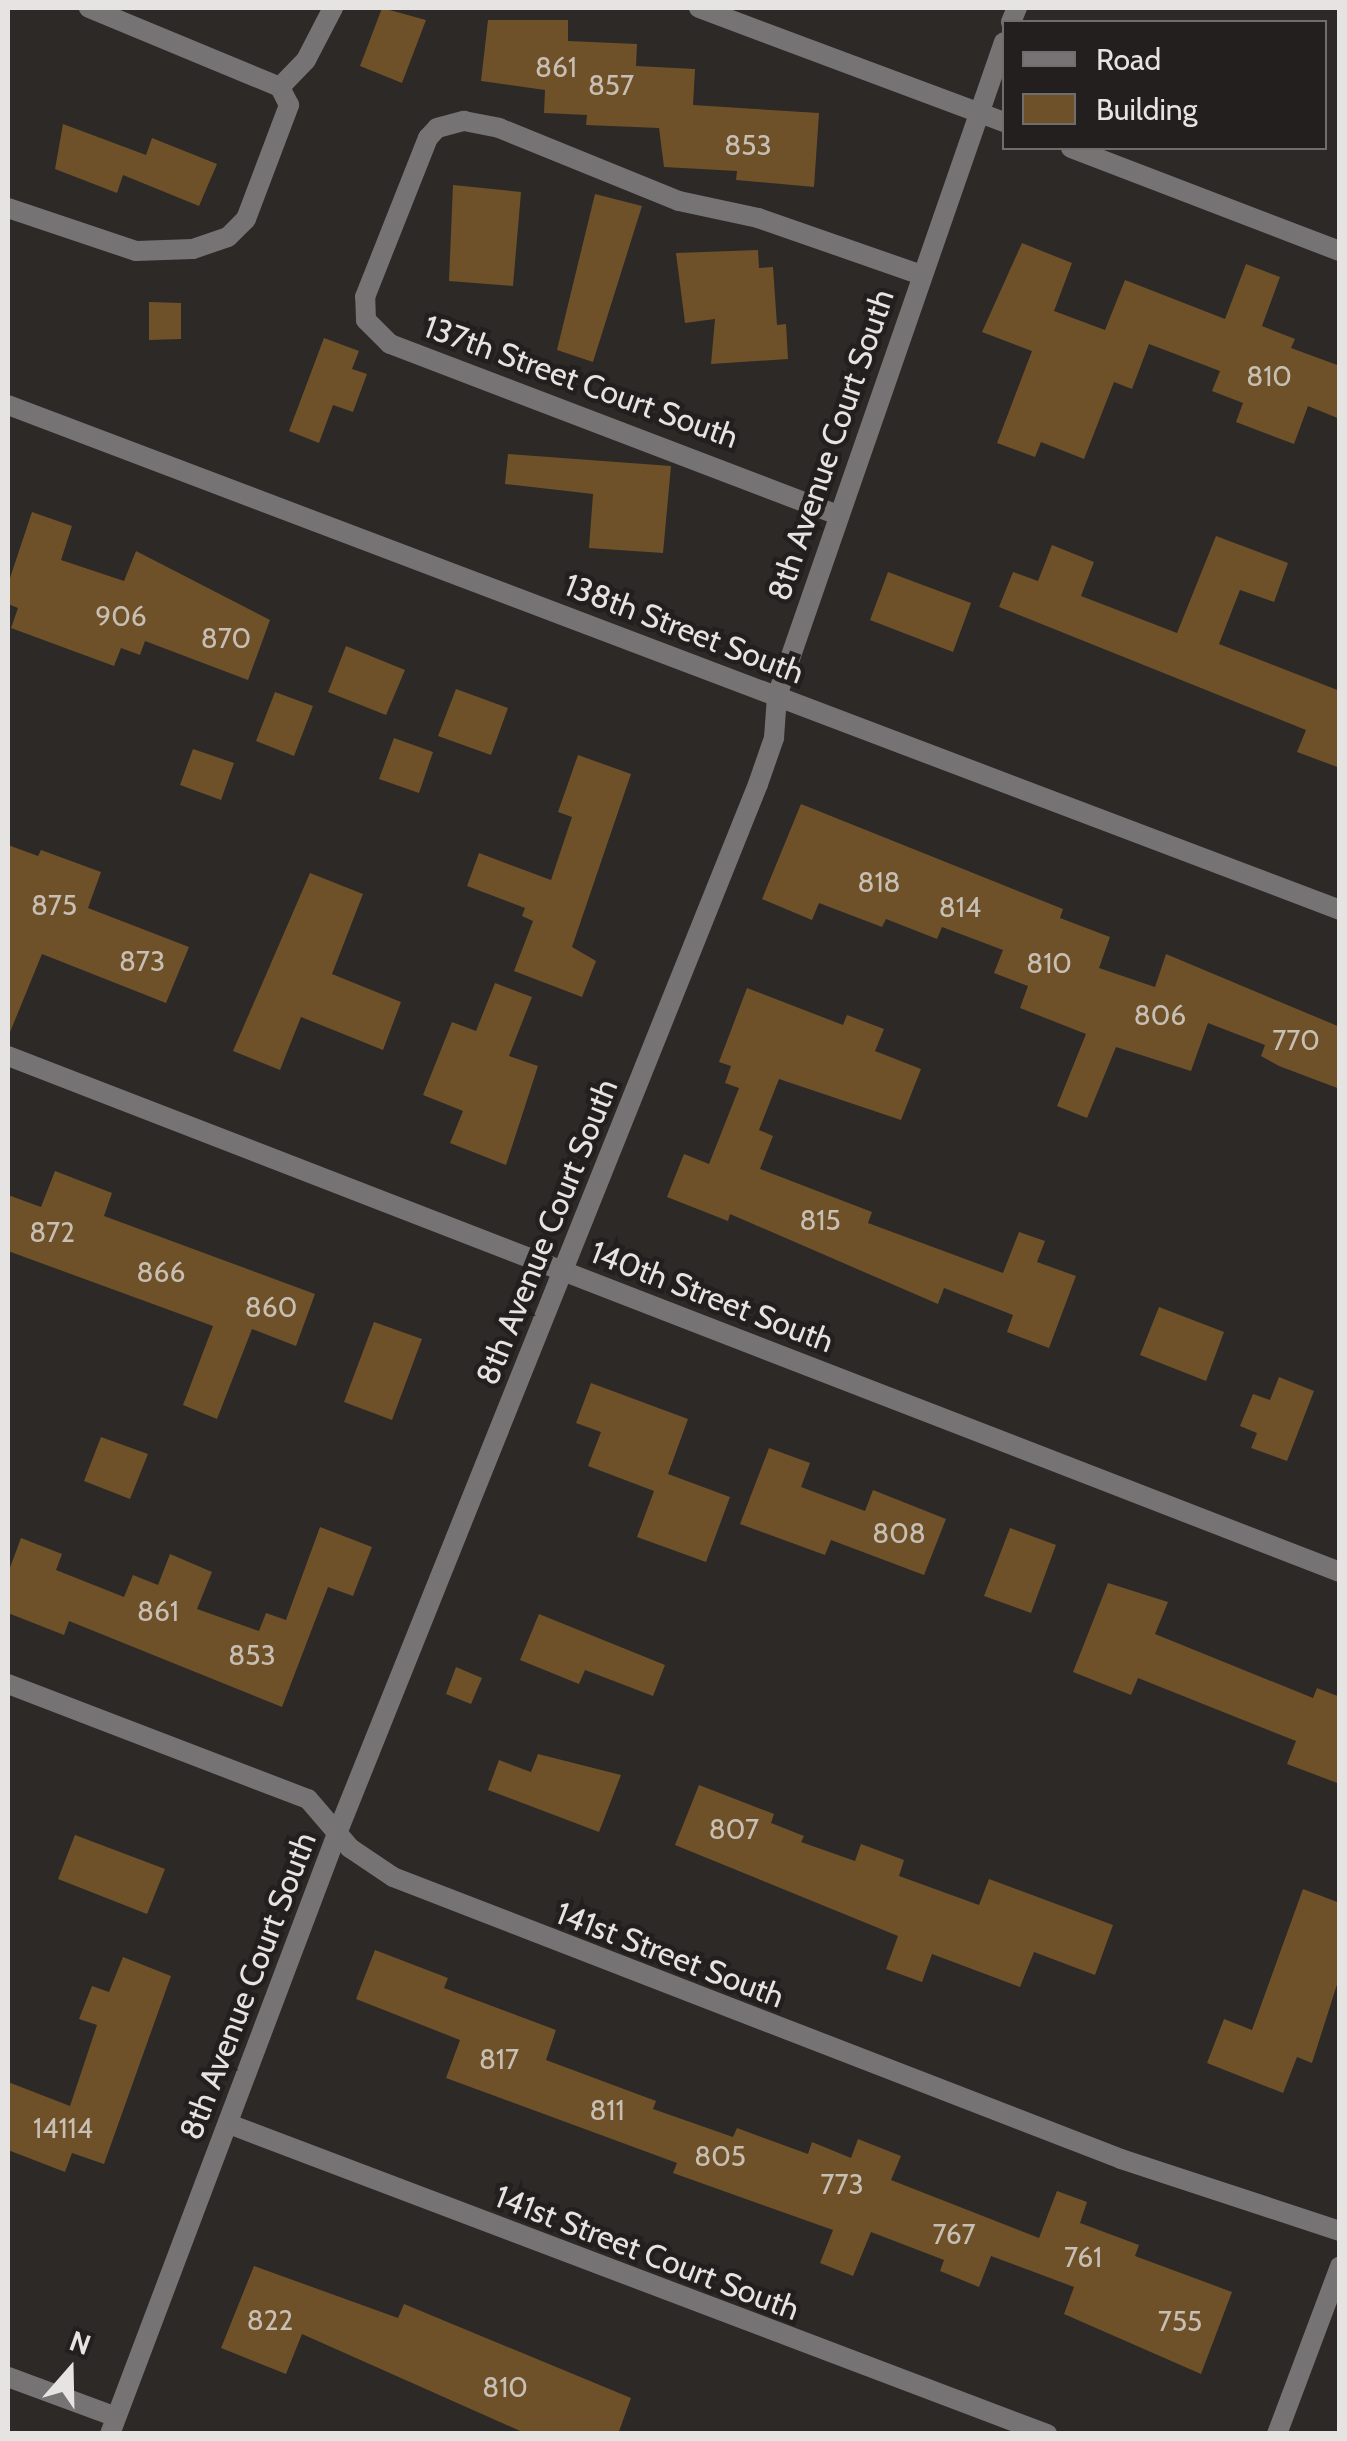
<!DOCTYPE html>
<html>
<head>
<meta charset="utf-8">
<style>
  body { margin:0 }
  #map { position:relative; width:1347px; height:2441px; overflow:hidden; background:#2c2927; font-family:Cabin,sans-serif }
  div>[style] { position:absolute }
  [style*='--x'] { left:calc(var(--x)*1px); top:calc(var(--y)*1px); width:calc(var(--w)*1px); rotate:calc(var(--a)*1deg) }
  .building>* { inset:0; background:#6e5129 }
  .minor>* { height:20px; margin:-10px; padding:0 10px; transform-origin:10px; border-radius:10px; background:#757373 }
  .tertiary>* { height:20px; margin:-10px; padding:0 10px; transform-origin:10px; border-radius:10px; background:#757373 }
  span { translate:-50% -50%; white-space:nowrap; text-align:center; line-height:1.15; -webkit-text-stroke:9px #221f1e; paint-order:stroke }
  .number-label { font-size:28px; color:#c8bfb4 }
  .number-label span { -webkit-text-stroke-width:0 }
  .street-label { font-size:32px; color:#e6e4e3 }
  .frame { position:absolute; inset:0; border:10px solid #e6e4e3; pointer-events:none }
  .legend { position:absolute; left:1002px; top:20px; width:325px; height:130px; box-sizing:border-box; background:#221f1e; border:2px solid #706e6d; margin:0; padding:12px 18px; list-style:none; font-size:30px; color:#e6e4e3 }
  .legend li { display:flex; align-items:center; gap:20px; height:50px }
  .legend b { width:50px; border:2px solid #706e6d }
  .north { position:absolute; left:20px; top:2321px; width:100px; height:100px; -webkit-text-stroke:8px #221f1e; paint-order:stroke; rotate:20deg; font-size:28px; font-weight:700; line-height:40px; text-align:center; color:#e6e4e3 }
  .north::after { content:''; display:block; margin:auto; width:35px; height:45px; background:#e6e4e3; clip-path:polygon(50% 0,100% 100%,50% 72%,0 100%) }
</style>
</head>
<body>
<div id="map">
  <div class="building">
    <div style="clip-path:polygon(382px 8px,426px 20px,402px 83px,360px 66px)"></div>
    <div style="clip-path:polygon(488px 20px,568px 20px,568px 41px,637px 44px,636px 66px,695px 69px,693px 105px,819px 113px,814px 187px,736px 180px,737px 171px,664px 167px,659px 128px,586px 125px,587px 115px,544px 113px,545px 90px,481px 81px)"></div>
    <div style="clip-path:polygon(63px 124px,146px 155px,152px 138px,217px 164px,199px 206px,123px 175px,117px 193px,55px 169px)"></div>
    <div style="clip-path:polygon(453px 185px,521px 192px,513px 286px,449px 281px)"></div>
    <div style="clip-path:polygon(595px 194px,642px 206px,593px 362px,557px 350px)"></div>
    <div style="clip-path:polygon(1022px 243px,1072px 263px,1054px 311px,1105px 330px,1125px 280px,1225px 319px,1246px 264px,1280px 277px,1262px 326px,1295px 339px,1291px 348px,1340px 366px,1340px 419px,1308px 406px,1294px 444px,1236px 422px,1243px 403px,1212px 391px,1220px 371px,1149px 344px,1132px 389px,1114px 382px,1084px 459px,1041px 442px,1035px 457px,997px 443px,1032px 351px,982px 332px)"></div>
    <div style="clip-path:polygon(758px 250px,759px 268px,773px 267px,777px 325px,786px 324px,788px 359px,711px 364px,715px 319px,685px 323px,676px 253px)"></div>
    <div style="clip-path:polygon(149px 302px,181px 303px,181px 339px,149px 340px)"></div>
    <div style="clip-path:polygon(324px 338px,359px 351px,352px 369px,367px 374px,353px 412px,333px 405px,319px 443px,289px 431px)"></div>
    <div style="clip-path:polygon(508px 454px,671px 466px,663px 553px,589px 548px,593px 494px,505px 484px)"></div>
    <div style="clip-path:polygon(32px 512px,72px 526px,61px 560px,124px 581px,136px 551px,270px 620px,248px 680px,145px 641px,140px 655px,121px 648px,114px 666px,11px 628px,18px 608px,8px 604px,8px 584px)"></div>
    <div style="clip-path:polygon(1216px 536px,1288px 563px,1274px 602px,1240px 590px,1219px 644px,1340px 691px,1340px 768px,1297px 752px,1306px 730px,999px 607px,1013px 572px,1038px 581px,1052px 545px,1094px 562px,1081px 596px,1177px 633px)"></div>
    <div style="clip-path:polygon(888px 572px,971px 603px,953px 652px,870px 620px)"></div>
    <div style="clip-path:polygon(346px 646px,405px 670px,386px 715px,328px 692px)"></div>
    <div style="clip-path:polygon(456px 689px,508px 708px,491px 755px,438px 736px)"></div>
    <div style="clip-path:polygon(275px 692px,313px 706px,294px 756px,256px 741px)"></div>
    <div style="clip-path:polygon(394px 738px,433px 752px,419px 793px,379px 779px)"></div>
    <div style="clip-path:polygon(193px 749px,234px 763px,221px 800px,180px 785px)"></div>
    <div style="clip-path:polygon(578px 755px,631px 774px,572px 947px,596px 961px,582px 997px,514px 971px,533px 921px,522px 916px,525px 908px,467px 886px,479px 853px,551px 880px,572px 817px,558px 812px)"></div>
    <div style="clip-path:polygon(801px 804px,1063px 909px,1060px 918px,1110px 937px,1099px 968px,1155px 987px,1166px 954px,1340px 1027px,1340px 1089px,1279px 1066px,1261px 1056px,1265px 1045px,1208px 1023px,1191px 1071px,1116px 1047px,1087px 1118px,1057px 1106px,1086px 1034px,1020px 1008px,1028px 986px,994px 973px,1003px 950px,942px 927px,937px 939px,886px 919px,882px 927px,819px 903px,812px 920px,762px 899px)"></div>
    <div style="clip-path:polygon(8px 845px,38px 856px,41px 850px,101px 872px,88px 908px,189px 947px,166px 1003px,42px 954px,8px 1037px)"></div>
    <div style="clip-path:polygon(310px 873px,363px 894px,332px 974px,401px 1002px,383px 1050px,301px 1017px,280px 1070px,233px 1051px)"></div>
    <div style="clip-path:polygon(495px 983px,532px 997px,509px 1056px,538px 1066px,506px 1165px,450px 1143px,463px 1111px,423px 1095px,452px 1022px,476px 1031px)"></div>
    <div style="clip-path:polygon(747px 988px,843px 1025px,847px 1015px,884px 1029px,875px 1051px,921px 1069px,901px 1120px,779px 1079px,759px 1130px,773px 1136px,760px 1169px,872px 1212px,868px 1223px,1003px 1273px,1019px 1232px,1045px 1241px,1037px 1262px,1076px 1276px,1049px 1348px,1007px 1332px,1013px 1315px,944px 1288px,938px 1304px,730px 1214px,728px 1221px,667px 1197px,684px 1154px,709px 1164px,739px 1088px,725px 1083px,731px 1066px,719px 1062px)"></div>
    <div style="clip-path:polygon(55px 1171px,112px 1193px,104px 1216px,315px 1294px,296px 1346px,252px 1329px,217px 1419px,183px 1405px,213px 1326px,8px 1251px,8px 1195px,41px 1207px)"></div>
    <div style="clip-path:polygon(1159px 1307px,1224px 1332px,1206px 1381px,1140px 1355px)"></div>
    <div style="clip-path:polygon(374px 1322px,422px 1339px,392px 1420px,344px 1402px)"></div>
    <div style="clip-path:polygon(1279px 1377px,1314px 1391px,1287px 1461px,1251px 1448px,1257px 1433px,1240px 1426px,1253px 1394px,1270px 1400px)"></div>
    <div style="clip-path:polygon(591px 1383px,688px 1419px,668px 1474px,730px 1497px,706px 1562px,637px 1537px,654px 1491px,588px 1466px,601px 1432px,576px 1423px)"></div>
    <div style="clip-path:polygon(101px 1437px,148px 1454px,130px 1499px,84px 1481px)"></div>
    <div style="clip-path:polygon(769px 1448px,810px 1463px,801px 1487px,865px 1511px,873px 1490px,946px 1519px,924px 1575px,831px 1540px,825px 1555px,740px 1524px)"></div>
    <div style="clip-path:polygon(320px 1527px,372px 1547px,353px 1596px,328px 1587px,282px 1707px,69px 1621px,64px 1635px,8px 1613px,8px 1573px,21px 1538px,62px 1554px,56px 1570px,124px 1597px,133px 1575px,158px 1585px,170px 1554px,212px 1572px,197px 1609px,259px 1631px,266px 1613px,286px 1620px)"></div>
    <div style="clip-path:polygon(1010px 1528px,1056px 1545px,1031px 1613px,984px 1596px)"></div>
    <div style="clip-path:polygon(1108px 1583px,1168px 1602px,1155px 1634px,1313px 1698px,1317px 1688px,1340px 1697px,1340px 1784px,1287px 1764px,1296px 1741px,1138px 1678px,1131px 1695px,1073px 1672px)"></div>
    <div style="clip-path:polygon(539px 1614px,665px 1665px,653px 1696px,585px 1670px,579px 1684px,520px 1660px)"></div>
    <div style="clip-path:polygon(456px 1667px,482px 1678px,471px 1704px,446px 1694px)"></div>
    <div style="clip-path:polygon(538px 1754px,621px 1775px,599px 1832px,488px 1790px,499px 1760px,531px 1772px)"></div>
    <div style="clip-path:polygon(699px 1785px,774px 1814px,771px 1823px,804px 1836px,801px 1842px,855px 1861px,861px 1844px,904px 1860px,899px 1876px,979px 1905px,989px 1879px,1113px 1925px,1095px 1975px,1034px 1952px,1020px 1987px,932px 1954px,922px 1982px,886px 1969px,898px 1936px,675px 1845px)"></div>
    <div style="clip-path:polygon(75px 1835px,165px 1869px,147px 1914px,58px 1879px)"></div>
    <div style="clip-path:polygon(1303px 1889px,1340px 1903px,1340px 1975px,1312px 2063px,1297px 2057px,1283px 2093px,1207px 2063px,1224px 2019px,1252px 2030px)"></div>
    <div style="clip-path:polygon(375px 1950px,448px 1978px,444px 1988px,556px 2030px,546px 2060px,656px 2101px,653px 2109px,733px 2137px,737px 2128px,808px 2154px,812px 2142px,851px 2158px,858px 2139px,901px 2156px,891px 2180px,1039px 2238px,1057px 2191px,1087px 2202px,1080px 2223px,1139px 2245px,1135px 2256px,1232px 2292px,1201px 2374px,1064px 2314px,1074px 2287px,991px 2256px,979px 2287px,940px 2271px,944px 2260px,871px 2232px,853px 2276px,820px 2263px,833px 2230px,673px 2173px,677px 2163px,446px 2078px,460px 2040px,356px 1999px)"></div>
    <div style="clip-path:polygon(123px 1957px,171px 1976px,104px 2164px,72px 2153px,65px 2172px,8px 2150px,8px 2082px,70px 2106px,97px 2025px,79px 2019px,92px 1986px,109px 1992px)"></div>
    <div style="clip-path:polygon(254px 2266px,398px 2318px,404px 2304px,631px 2398px,618px 2434px,527px 2434px,302px 2334px,286px 2374px,221px 2348px)"></div>
  </div>
  <div class="minor">
    <div style="--x:699;--y:8;--w:326;--a:20.5"></div>
    <div style="--x:1011;--y:22;--w:15;--a:-67"></div>
    <div style="--x:280;--y:87;--w:37;--a:-46"></div>
    <div style="--x:306;--y:60;--w:59;--a:-62.6"></div>
    <div style="--x:1071;--y:148;--w:288;--a:21"></div>
    <div style="--x:8;--y:208;--w:135;--a:18.6"></div>
    <div style="--x:136;--y:251;--w:57;--a:-2"></div>
    <div style="--x:193;--y:249;--w:37;--a:-19"></div>
    <div style="--x:228;--y:237;--w:25;--a:-45"></div>
    <div style="--x:246;--y:219;--w:122;--a:-69.3"></div>
    <div style="--x:289;--y:105;--w:20;--a:-117"></div>
    <div style="--x:280;--y:87;--w:207;--a:-157.5"></div>
    <div style="--x:838;--y:515;--w:480;--a:-159.1"></div>
    <div style="--x:390;--y:344;--w:34;--a:-135"></div>
    <div style="--x:366;--y:320;--w:23;--a:-92"></div>
    <div style="--x:365;--y:297;--w:171;--a:-68.4"></div>
    <div style="--x:428;--y:138;--w:13;--a:-48"></div>
    <div style="--x:437;--y:128;--w:28;--a:-15"></div>
    <div style="--x:464;--y:121;--w:36;--a:11"></div>
    <div style="--x:499;--y:128;--w:194;--a:22.1"></div>
    <div style="--x:679;--y:201;--w:81;--a:12.1"></div>
    <div style="--x:758;--y:218;--w:174;--a:19.2"></div>
    <div style="--x:8;--y:1056;--w:1428;--a:21.18"></div>
    <div style="--x:8;--y:1684;--w:321;--a:21"></div>
    <div style="--x:308;--y:1799;--w:65;--a:49.4"></div>
    <div style="--x:350;--y:1848;--w:52;--a:34"></div>
    <div style="--x:393;--y:1877;--w:781;--a:21.17"></div>
    <div style="--x:1121;--y:2159;--w:231;--a:18.2"></div>
    <div style="--x:229;--y:2124;--w:875;--a:20.76"></div>
    <div style="--x:8;--y:2377;--w:115;--a:20.3"></div>
    <div style="--x:110;--y:2434;--w:645;--a:-69.29"></div>
    <div style="--x:338;--y:1831;--w:1128;--a:-68.14"></div>
    <div style="--x:758;--y:784;--w:49;--a:-70.8"></div>
    <div style="--x:774;--y:738;--w:42;--a:-85.9"></div>
    <div style="--x:777;--y:696;--w:692;--a:-70.86"></div>
    <div style="--x:1277;--y:2434;--w:179;--a:-69.4"></div>
  </div>
  <div class="tertiary">
    <div style="--x:8;--y:405;--w:1425;--a:20.76"></div>
  </div>
  <div class="number-label">
    <span style="left:556px;top:67px">861</span>
    <span style="left:611px;top:85px">857</span>
    <span style="left:748px;top:145px">853</span>
    <span style="left:1269px;top:376px">810</span>
    <span style="left:121px;top:616px">906</span>
    <span style="left:226px;top:638px">870</span>
    <span style="left:879px;top:882px">818</span>
    <span style="left:54px;top:905px">875</span>
    <span style="left:960px;top:907px">814</span>
    <span style="left:142px;top:961px">873</span>
    <span style="left:1049px;top:963px">810</span>
    <span style="left:1160px;top:1015px">806</span>
    <span style="left:1296px;top:1040px">770</span>
    <span style="left:820px;top:1220px">815</span>
    <span style="left:52px;top:1232px">872</span>
    <span style="left:161px;top:1272px">866</span>
    <span style="left:271px;top:1307px">860</span>
    <span style="left:899px;top:1533px">808</span>
    <span style="left:158px;top:1611px">861</span>
    <span style="left:252px;top:1655px">853</span>
    <span style="left:734px;top:1829px">807</span>
    <span style="left:499px;top:2059px">817</span>
    <span style="left:607px;top:2110px">811</span>
    <span style="left:63px;top:2128px">14114</span>
    <span style="left:720px;top:2156px">805</span>
    <span style="left:842px;top:2184px">773</span>
    <span style="left:954px;top:2234px">767</span>
    <span style="left:1083px;top:2257px">761</span>
    <span style="left:270px;top:2320px">822</span>
    <span style="left:1180px;top:2321px">755</span>
    <span style="left:505px;top:2387px">810</span>
  </div>
  <div class="street-label">
    <span style="left:581px;top:382px;rotate:20deg">137th Street Court South</span>
    <span style="left:831px;top:445px;rotate:-71deg">8th Avenue Court South</span>
    <span style="left:684px;top:629px;rotate:21deg">138th Street South</span>
    <span style="left:547px;top:1232px;rotate:-68deg">8th Avenue Court South</span>
    <span style="left:712px;top:1297px;rotate:21deg">140th Street South</span>
    <span style="left:670px;top:1955px;rotate:21deg">141st Street South</span>
    <span style="left:248px;top:1986px;rotate:-69deg">8th Avenue Court South</span>
    <span style="left:647px;top:2253px;rotate:21deg">141st Street Court South</span>
  </div>
  <div class="frame"></div>
  <ul class="legend">
  <li><b style="height:12px;background:#757373"></b>Road</li>
  <li><b style="height:28px;background:#6e5129"></b>Building</li>
  </ul>
  <div class="north">N</div>
</div>
</body>
</html>
